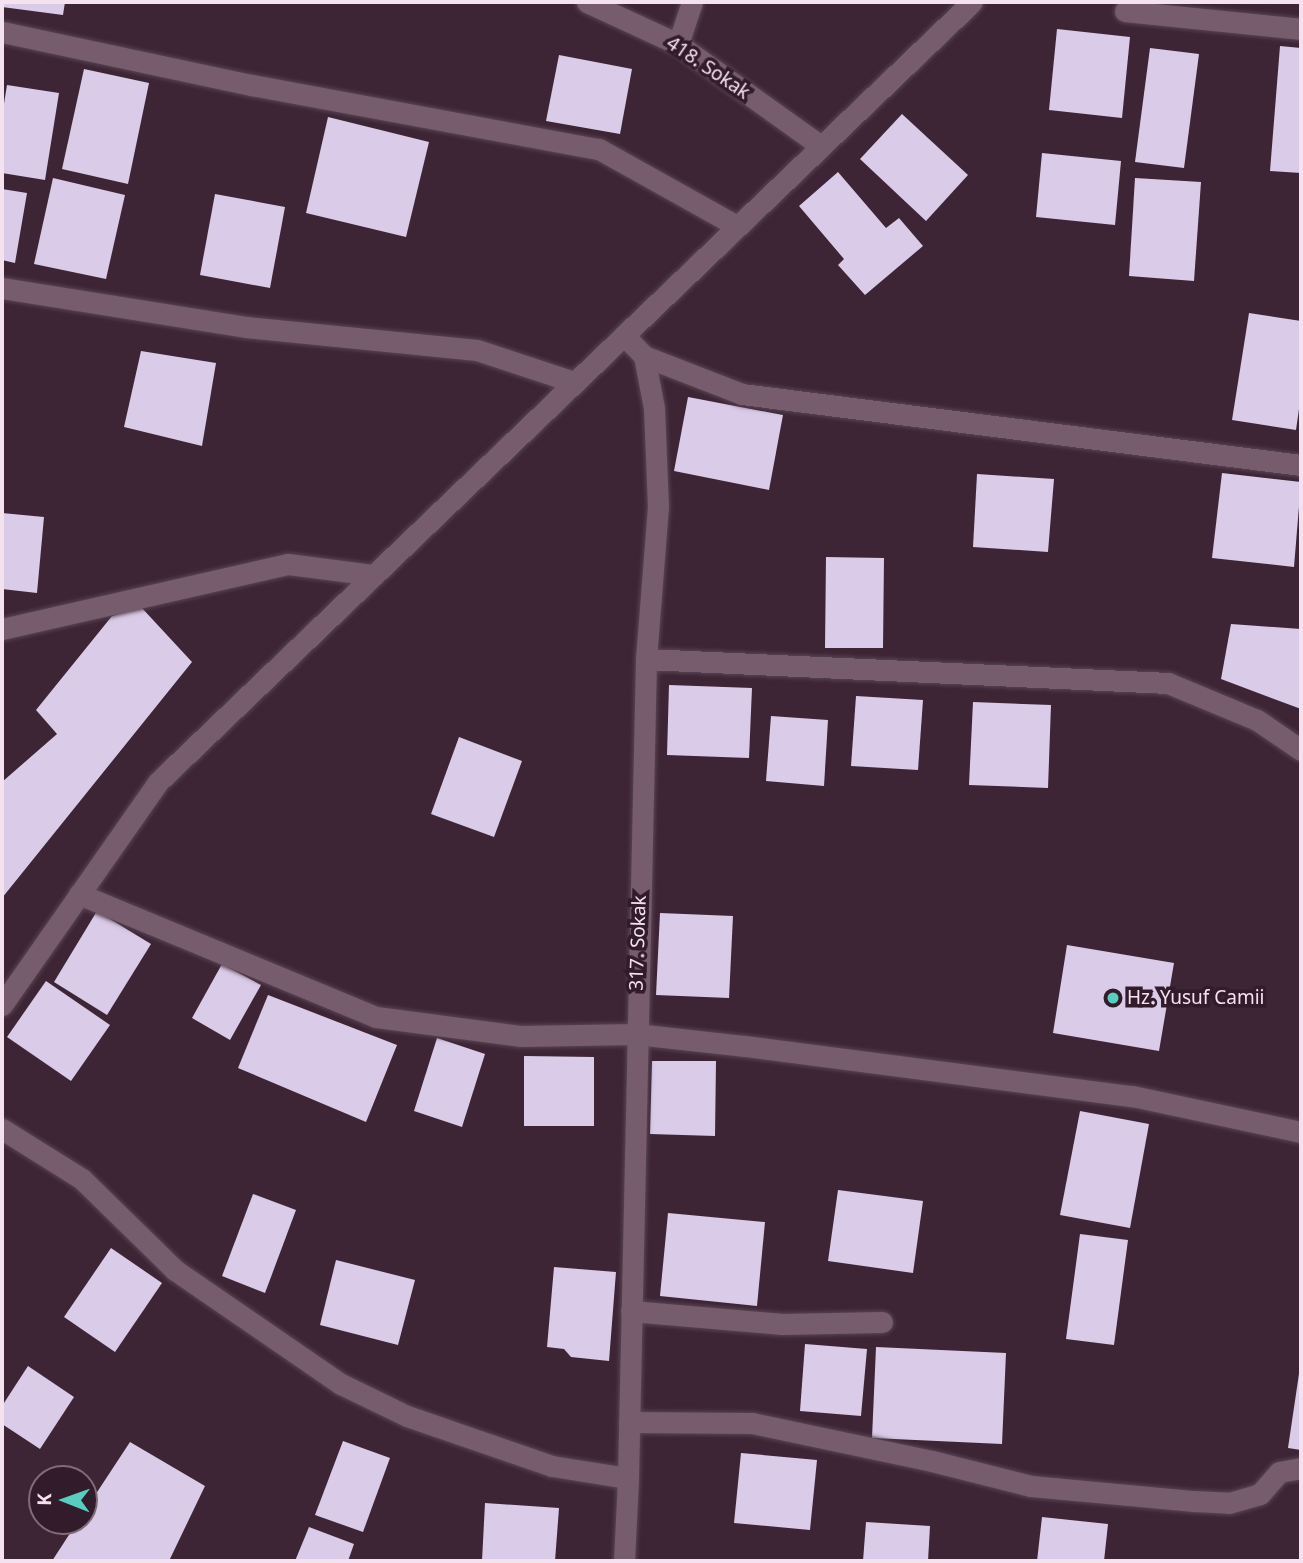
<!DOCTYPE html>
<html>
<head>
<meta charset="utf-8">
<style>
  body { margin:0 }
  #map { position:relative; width:1303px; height:1563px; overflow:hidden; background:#3d2535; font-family:"Noto Sans",sans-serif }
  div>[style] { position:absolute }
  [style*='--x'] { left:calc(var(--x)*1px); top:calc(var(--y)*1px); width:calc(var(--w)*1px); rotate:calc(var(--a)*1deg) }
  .building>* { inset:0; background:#dacbe9 }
  .roads { filter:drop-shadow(0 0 2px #594553) drop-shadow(0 0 2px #594553) }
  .minor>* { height:21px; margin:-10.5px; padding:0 10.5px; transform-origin:10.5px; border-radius:10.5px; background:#775c6e }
  .dots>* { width:19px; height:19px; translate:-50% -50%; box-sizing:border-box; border:4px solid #321b2b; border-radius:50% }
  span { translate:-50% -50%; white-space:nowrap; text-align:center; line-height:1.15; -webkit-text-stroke:7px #321b2b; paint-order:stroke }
  .street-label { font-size:19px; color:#f4e3ee }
  .poi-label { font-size:19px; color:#f4e3ee }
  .left { translate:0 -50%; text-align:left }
  .frame { position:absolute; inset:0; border:4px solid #f4e3ee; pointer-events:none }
  .north { position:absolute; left:28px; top:1465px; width:70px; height:70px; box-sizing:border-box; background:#321b2b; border:2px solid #806b79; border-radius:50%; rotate:271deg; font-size:19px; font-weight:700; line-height:28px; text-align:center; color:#f4e3ee }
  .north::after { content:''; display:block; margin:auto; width:24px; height:32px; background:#58cec0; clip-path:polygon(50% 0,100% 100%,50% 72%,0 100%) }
</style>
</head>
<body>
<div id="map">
  <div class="building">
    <div style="clip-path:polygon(2px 2px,65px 2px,63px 15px,2px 7px)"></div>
    <div style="clip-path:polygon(1057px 29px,1130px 37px,1122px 118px,1049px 110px)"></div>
    <div style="clip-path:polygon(1280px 46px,1301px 48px,1301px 173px,1270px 171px)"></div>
    <div style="clip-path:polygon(1150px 48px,1199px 54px,1184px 168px,1135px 162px)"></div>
    <div style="clip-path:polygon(559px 55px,632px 69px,620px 134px,546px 121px)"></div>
    <div style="clip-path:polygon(84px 69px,149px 83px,128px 184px,62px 169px)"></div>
    <div style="clip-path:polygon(7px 85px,59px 93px,45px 180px,2px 173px,2px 116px)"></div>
    <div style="clip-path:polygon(902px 114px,968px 175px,926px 221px,860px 159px)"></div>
    <div style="clip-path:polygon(328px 117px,429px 142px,406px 237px,306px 213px)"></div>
    <div style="clip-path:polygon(1042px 153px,1121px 161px,1115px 225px,1036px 217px)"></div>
    <div style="clip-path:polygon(838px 172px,886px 228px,899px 218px,923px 246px,865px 295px,838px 265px,844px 259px,799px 206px)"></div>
    <div style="clip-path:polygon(53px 178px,125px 195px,106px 279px,34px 264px)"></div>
    <div style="clip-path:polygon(1135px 178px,1201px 182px,1194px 281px,1129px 276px)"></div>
    <div style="clip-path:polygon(2px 189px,27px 193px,15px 263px,2px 260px)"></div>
    <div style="clip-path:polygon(215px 194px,285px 207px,270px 288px,200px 275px)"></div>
    <div style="clip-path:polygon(1249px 313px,1301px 321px,1301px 395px,1296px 430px,1232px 420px)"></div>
    <div style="clip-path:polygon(141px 351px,216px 363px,202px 446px,124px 427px)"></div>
    <div style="clip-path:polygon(688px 397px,783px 415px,769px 490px,674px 471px)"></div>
    <div style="clip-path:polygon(1222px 473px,1301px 482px,1294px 567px,1212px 558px)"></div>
    <div style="clip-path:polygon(977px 474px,1054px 479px,1048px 552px,973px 547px)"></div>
    <div style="clip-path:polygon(2px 513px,44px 517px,37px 593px,2px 589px)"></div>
    <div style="clip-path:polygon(826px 557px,884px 558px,883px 648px,825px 648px)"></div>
    <div style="clip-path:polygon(141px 607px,192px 662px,2px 898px,2px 782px,57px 734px,36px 710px,112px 616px)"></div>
    <div style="clip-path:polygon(1231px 624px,1301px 629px,1301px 709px,1221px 679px)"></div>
    <div style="clip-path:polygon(669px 685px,752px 688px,749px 758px,667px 755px)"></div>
    <div style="clip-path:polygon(856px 696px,923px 700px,918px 770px,851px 766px)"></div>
    <div style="clip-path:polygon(973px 702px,1051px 705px,1048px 788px,969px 785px)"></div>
    <div style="clip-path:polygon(771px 716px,828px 720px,824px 786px,766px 781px)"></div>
    <div style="clip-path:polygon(459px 737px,522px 761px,494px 837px,431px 814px)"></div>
    <div style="clip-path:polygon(97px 911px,151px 944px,107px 1015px,54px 982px)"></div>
    <div style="clip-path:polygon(660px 913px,733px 916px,729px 998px,656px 995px)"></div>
    <div style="clip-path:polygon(1067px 945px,1174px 963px,1159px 1051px,1053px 1033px)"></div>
    <div style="clip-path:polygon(222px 964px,261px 985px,230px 1040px,192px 1018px)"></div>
    <div style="clip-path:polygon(46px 981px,110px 1025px,71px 1081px,7px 1037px)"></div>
    <div style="clip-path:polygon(268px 995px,397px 1045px,366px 1122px,238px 1068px)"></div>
    <div style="clip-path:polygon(437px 1038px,485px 1054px,462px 1127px,414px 1111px)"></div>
    <div style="clip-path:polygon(524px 1056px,594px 1057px,594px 1126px,524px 1126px)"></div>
    <div style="clip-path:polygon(652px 1061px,716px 1061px,715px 1136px,650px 1134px)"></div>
    <div style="clip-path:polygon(1080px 1111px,1149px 1124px,1130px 1228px,1060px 1215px)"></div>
    <div style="clip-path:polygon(838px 1190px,923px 1201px,913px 1273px,828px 1261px)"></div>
    <div style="clip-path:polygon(253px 1194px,296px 1210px,265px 1293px,222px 1276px)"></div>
    <div style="clip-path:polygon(668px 1213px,765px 1222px,757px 1306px,660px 1296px)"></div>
    <div style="clip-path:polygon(1080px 1234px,1128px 1240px,1114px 1345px,1066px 1339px)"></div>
    <div style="clip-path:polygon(111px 1248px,162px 1283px,115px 1352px,64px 1317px)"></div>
    <div style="clip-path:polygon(336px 1260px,415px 1280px,398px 1345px,320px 1325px)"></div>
    <div style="clip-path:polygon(554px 1267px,616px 1272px,609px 1361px,571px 1357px,564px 1349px,547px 1347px)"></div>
    <div style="clip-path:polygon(805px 1344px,867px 1349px,861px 1416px,800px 1411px)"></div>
    <div style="clip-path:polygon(876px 1347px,1006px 1353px,1002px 1444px,872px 1438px)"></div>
    <div style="clip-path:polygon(28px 1366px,74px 1397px,40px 1449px,2px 1424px,2px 1406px)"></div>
    <div style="clip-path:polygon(1300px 1367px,1301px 1368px,1301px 1450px,1288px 1448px)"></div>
    <div style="clip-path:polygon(343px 1441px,390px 1458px,363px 1532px,315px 1515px)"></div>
    <div style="clip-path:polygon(130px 1442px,205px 1486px,169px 1561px,52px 1561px,78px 1521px,84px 1521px,84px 1512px)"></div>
    <div style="clip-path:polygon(741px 1453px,817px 1460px,810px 1530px,734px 1523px)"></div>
    <div style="clip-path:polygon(485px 1503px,559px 1508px,555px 1561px,482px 1561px)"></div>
    <div style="clip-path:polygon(1042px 1517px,1108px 1524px,1104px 1561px,1037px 1561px)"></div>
    <div style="clip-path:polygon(866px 1522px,930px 1526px,928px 1561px,863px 1561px)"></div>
    <div style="clip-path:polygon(309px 1527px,354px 1544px,348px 1561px,295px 1561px)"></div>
  </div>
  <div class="roads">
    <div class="minor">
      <div style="--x:587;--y:2;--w:100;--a:24.8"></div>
      <div style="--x:678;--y:44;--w:176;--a:35.5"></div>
      <div style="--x:1125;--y:11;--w:177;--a:5.8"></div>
      <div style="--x:2;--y:32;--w:256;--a:12"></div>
      <div style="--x:252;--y:85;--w:353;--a:10.5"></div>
      <div style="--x:599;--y:149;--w:158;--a:29.2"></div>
      <div style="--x:678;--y:44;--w:44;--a:-71.6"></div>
      <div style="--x:2;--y:288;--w:247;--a:9.1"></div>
      <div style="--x:246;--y:327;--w:232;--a:5.7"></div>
      <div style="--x:477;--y:350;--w:102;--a:18.3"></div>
      <div style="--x:644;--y:356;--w:105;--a:21.2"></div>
      <div style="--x:742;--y:394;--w:563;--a:7.24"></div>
      <div style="--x:2;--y:629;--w:293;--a:-12.8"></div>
      <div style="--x:288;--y:564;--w:87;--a:7.3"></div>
      <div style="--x:646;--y:659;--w:523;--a:2.63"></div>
      <div style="--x:1168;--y:683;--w:96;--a:22.6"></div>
      <div style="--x:1257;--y:720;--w:53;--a:34.3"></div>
      <div style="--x:79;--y:894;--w:321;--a:22.5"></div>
      <div style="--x:376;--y:1017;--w:145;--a:7.5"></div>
      <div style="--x:520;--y:1036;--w:116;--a:-1"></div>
      <div style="--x:636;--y:1034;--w:110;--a:6.3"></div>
      <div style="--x:745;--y:1046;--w:390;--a:7.4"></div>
      <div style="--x:1132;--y:1096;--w:173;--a:12"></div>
      <div style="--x:2;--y:1005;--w:272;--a:-55"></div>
      <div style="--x:158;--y:782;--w:1127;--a:-43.78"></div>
      <div style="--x:2;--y:1129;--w:94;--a:32"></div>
      <div style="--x:82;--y:1179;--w:130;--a:44.4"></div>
      <div style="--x:175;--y:1270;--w:201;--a:34.5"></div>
      <div style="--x:341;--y:1384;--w:73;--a:25.9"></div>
      <div style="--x:407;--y:1416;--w:153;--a:19"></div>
      <div style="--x:552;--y:1466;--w:77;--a:9"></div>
      <div style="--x:631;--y:1311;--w:152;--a:4.9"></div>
      <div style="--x:782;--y:1324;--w:100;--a:-1.1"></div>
      <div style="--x:629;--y:1422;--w:123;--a:0.5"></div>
      <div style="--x:752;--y:1423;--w:184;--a:11.9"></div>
      <div style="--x:932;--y:1461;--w:102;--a:14.2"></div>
      <div style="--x:1031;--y:1486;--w:164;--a:5.3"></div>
      <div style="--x:1194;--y:1501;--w:35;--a:3"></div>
      <div style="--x:1229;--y:1503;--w:32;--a:-16"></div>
      <div style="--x:1260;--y:1494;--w:29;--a:-49"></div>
      <div style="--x:1279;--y:1472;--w:22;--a:-10"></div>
      <div style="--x:624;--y:1561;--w:83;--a:-87.2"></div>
      <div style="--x:628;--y:1478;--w:819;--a:-88.74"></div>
      <div style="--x:646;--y:659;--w:152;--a:-85.5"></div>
      <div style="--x:658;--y:507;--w:99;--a:-92.3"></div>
      <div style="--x:654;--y:408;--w:53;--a:-100.9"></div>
      <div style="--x:644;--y:356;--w:29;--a:-134"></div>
    </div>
  </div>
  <div class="dots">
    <div style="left:1113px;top:998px;background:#58cec0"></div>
  </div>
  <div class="street-label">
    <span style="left:708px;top:68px;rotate:34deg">418. Sokak</span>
    <span style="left:638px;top:943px;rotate:-88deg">317. Sokak</span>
  </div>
  <div class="poi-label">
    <span class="left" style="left:1127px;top:998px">Hz. Yusuf Camii</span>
  </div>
  <div class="frame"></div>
  <div class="north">K</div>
</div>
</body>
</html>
